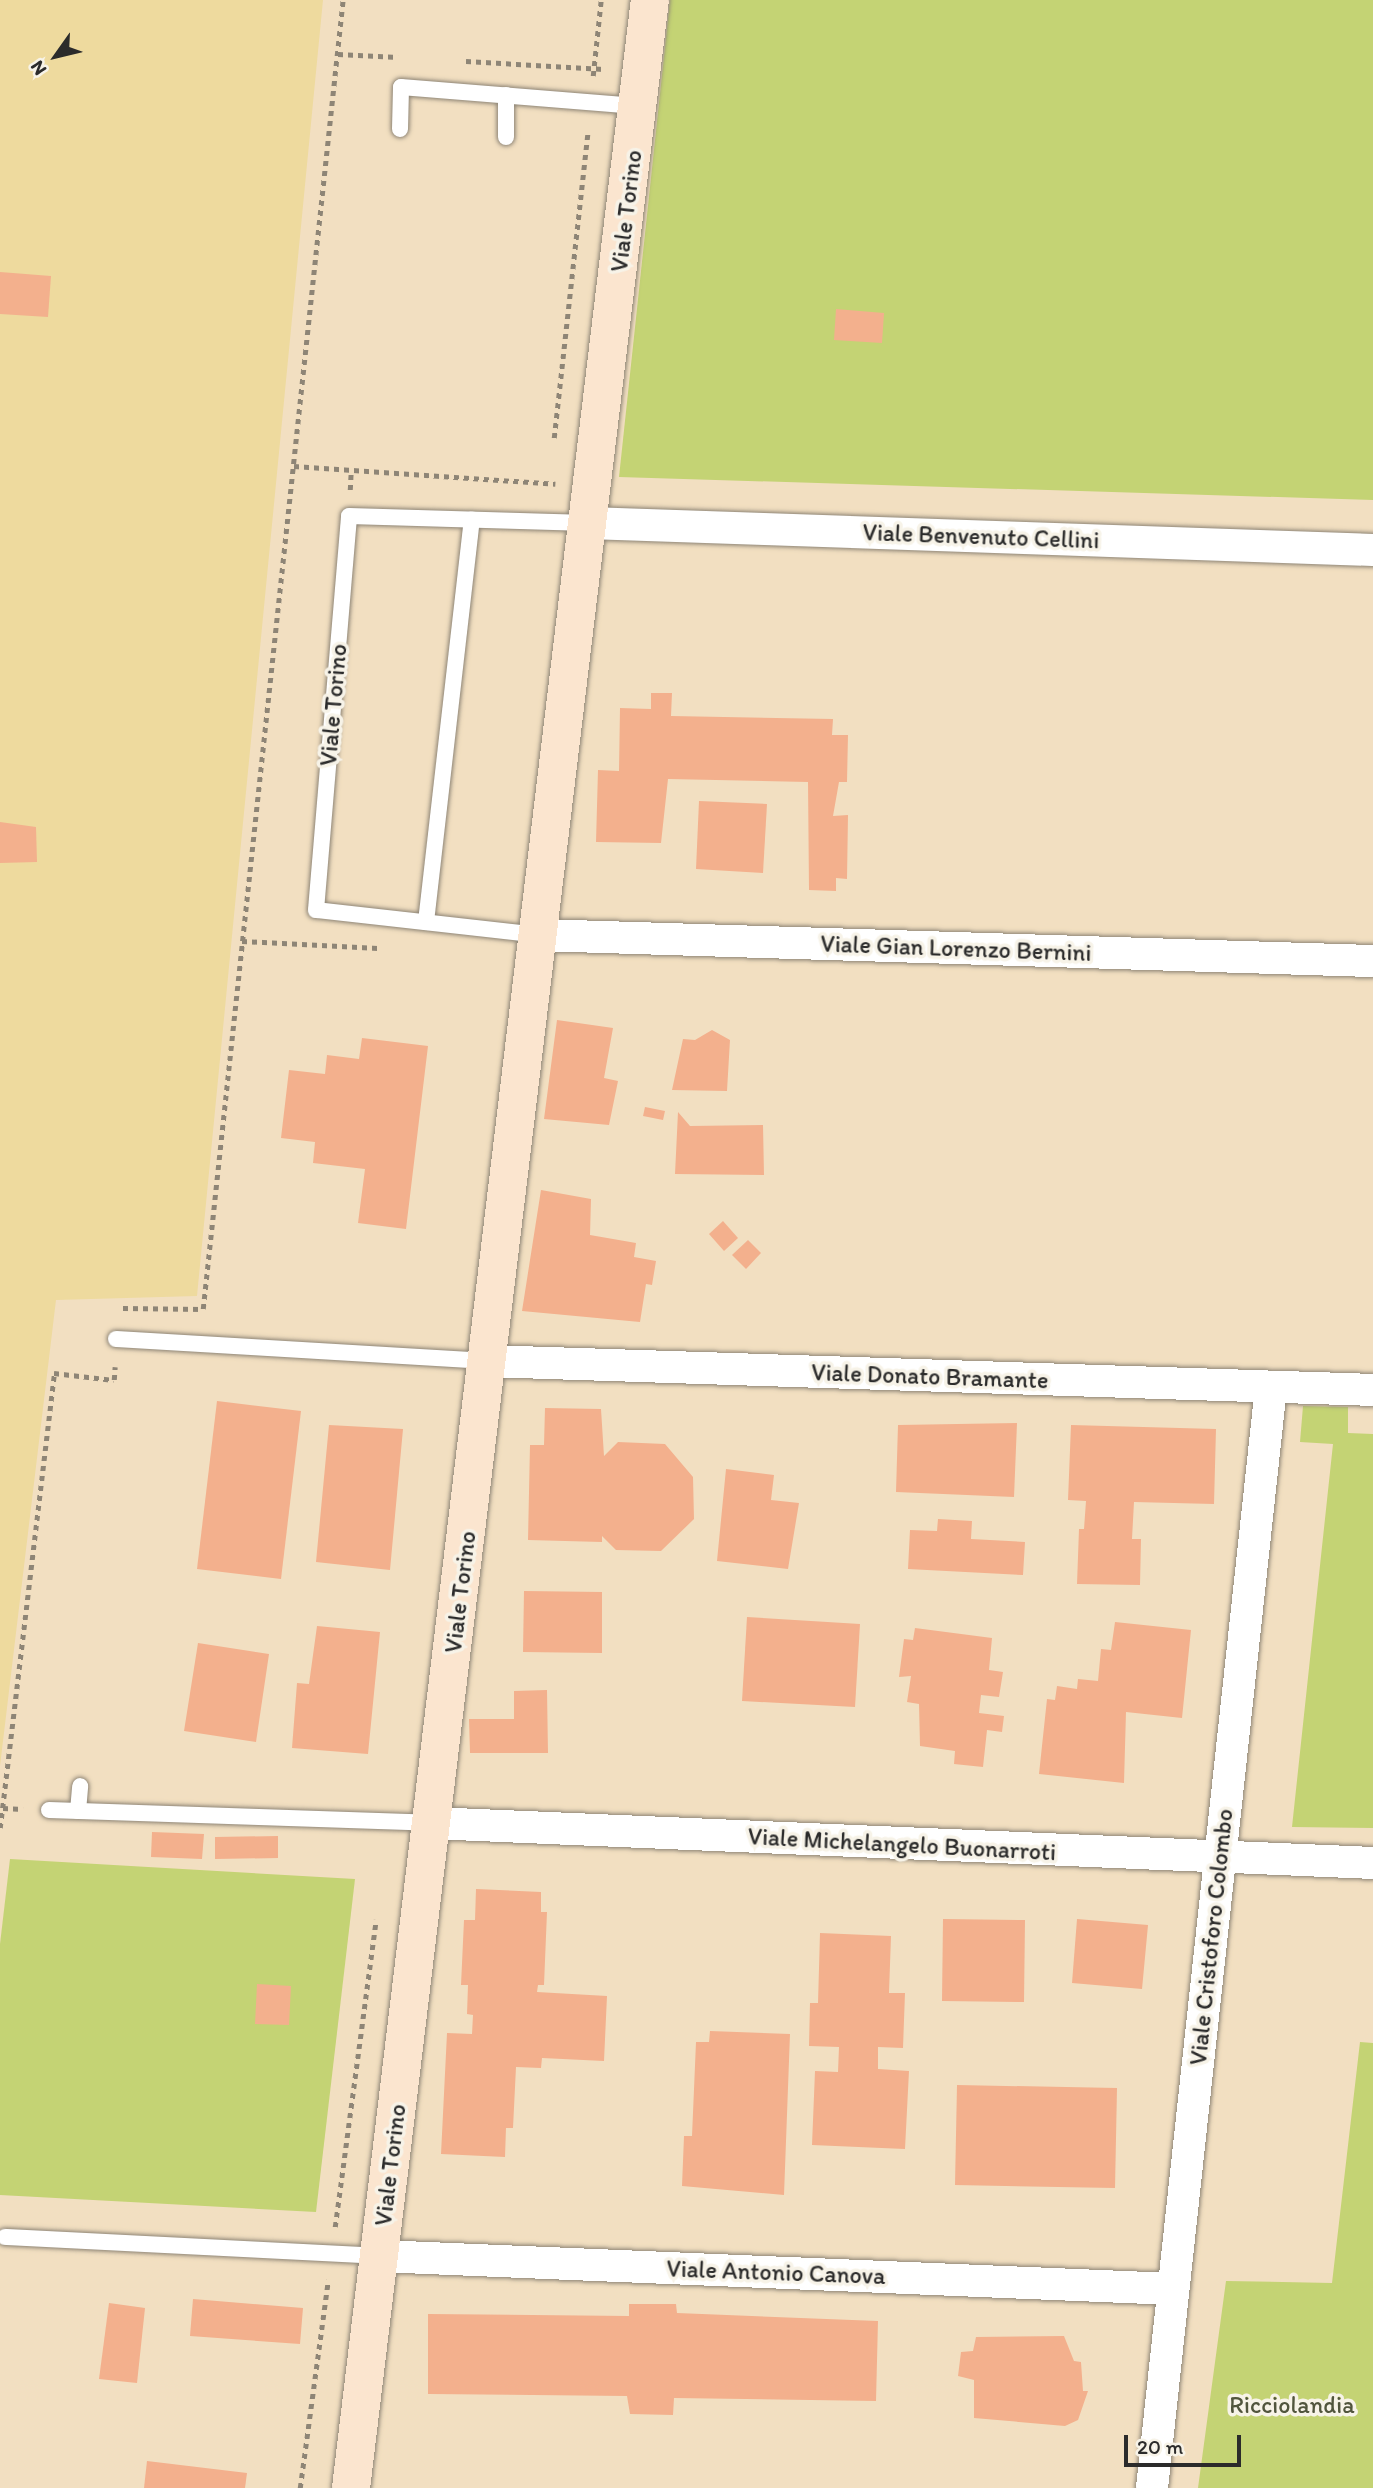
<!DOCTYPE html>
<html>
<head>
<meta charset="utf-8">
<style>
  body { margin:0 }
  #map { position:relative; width:1373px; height:2488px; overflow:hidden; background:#f2dfc1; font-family:Itim,sans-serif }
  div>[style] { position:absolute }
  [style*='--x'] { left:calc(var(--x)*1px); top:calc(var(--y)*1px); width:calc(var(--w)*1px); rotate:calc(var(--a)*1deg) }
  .green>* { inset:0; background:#c4d374 }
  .sand>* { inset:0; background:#eeda9e }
  .building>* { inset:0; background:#f3b08d }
  .path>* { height:4.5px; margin-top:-2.25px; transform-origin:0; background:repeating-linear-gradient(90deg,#8e8576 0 5px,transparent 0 10px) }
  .roads { filter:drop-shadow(0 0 2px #8e8576) drop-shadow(0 0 2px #8e8576) }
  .lane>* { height:16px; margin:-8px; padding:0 8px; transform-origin:8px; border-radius:8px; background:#fff }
  .street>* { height:32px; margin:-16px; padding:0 16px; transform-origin:16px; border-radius:16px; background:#fff }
  .secondary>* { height:38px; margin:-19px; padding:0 19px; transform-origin:19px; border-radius:19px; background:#fbe5cf }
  span { translate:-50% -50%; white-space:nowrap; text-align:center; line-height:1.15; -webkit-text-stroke:7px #f7f3e8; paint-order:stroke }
  .street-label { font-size:24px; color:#2b2b2b }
  .park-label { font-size:24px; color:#51553d }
  .north { position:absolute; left:21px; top:21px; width:70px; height:70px; -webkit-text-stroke:5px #f7f3e8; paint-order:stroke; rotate:236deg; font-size:19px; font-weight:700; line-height:28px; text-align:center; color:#2b2b2b }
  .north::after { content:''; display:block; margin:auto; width:24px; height:32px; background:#2b2b2b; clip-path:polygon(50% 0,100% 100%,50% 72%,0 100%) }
  .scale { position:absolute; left:1124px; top:2435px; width:117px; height:32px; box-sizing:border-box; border:4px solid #2b2b2b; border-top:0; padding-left:9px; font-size:21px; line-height:24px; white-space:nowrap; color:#2b2b2b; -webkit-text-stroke:5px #f7f3e8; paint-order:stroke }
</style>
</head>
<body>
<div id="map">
  <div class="green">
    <div style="clip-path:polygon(670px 0,1373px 0,1373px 500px,619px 477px)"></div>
    <div style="clip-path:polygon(1303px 1406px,1348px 1407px,1348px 1433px,1373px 1434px,1373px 1828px,1292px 1827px,1333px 1444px,1300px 1442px)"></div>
    <div style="clip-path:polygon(10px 1859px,355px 1879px,316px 2212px,0 2195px,0 1944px)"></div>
    <div style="clip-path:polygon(1360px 2042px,1373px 2043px,1373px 2488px,1198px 2488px,1226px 2281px,1332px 2283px)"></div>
  </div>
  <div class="sand">
    <div style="clip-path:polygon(0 0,323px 0,197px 1296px,56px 1300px,0 1766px)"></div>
  </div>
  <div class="building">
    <div style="clip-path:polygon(0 272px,51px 276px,48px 317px,0 314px)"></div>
    <div style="clip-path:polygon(836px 309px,884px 313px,882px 343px,834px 340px)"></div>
    <div style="clip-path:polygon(651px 693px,672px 693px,671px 716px,833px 719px,832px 735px,848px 735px,847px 782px,839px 782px,833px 816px,848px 815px,847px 879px,836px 878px,836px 891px,809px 890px,808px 782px,668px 779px,661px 843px,596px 842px,598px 770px,619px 771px,620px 708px,651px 709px)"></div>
    <div style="clip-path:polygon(699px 801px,767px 804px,763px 873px,696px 869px)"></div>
    <div style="clip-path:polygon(0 822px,36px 827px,37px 862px,0 863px)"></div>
    <div style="clip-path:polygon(557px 1020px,613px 1028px,604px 1078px,618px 1081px,609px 1125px,544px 1119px)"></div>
    <div style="clip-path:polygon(712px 1030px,730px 1040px,727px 1091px,672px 1090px,683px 1039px,695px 1040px)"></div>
    <div style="clip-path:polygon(362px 1038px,428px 1046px,406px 1229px,358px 1223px,365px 1169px,313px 1163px,315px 1142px,281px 1138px,289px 1070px,325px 1074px,327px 1055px,359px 1059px)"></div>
    <div style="clip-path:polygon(645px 1107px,665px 1111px,663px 1120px,643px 1116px)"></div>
    <div style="clip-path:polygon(678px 1112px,690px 1126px,763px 1125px,764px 1175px,675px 1174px)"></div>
    <div style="clip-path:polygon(541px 1190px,591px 1199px,590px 1235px,636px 1243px,634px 1257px,656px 1261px,652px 1285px,646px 1284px,640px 1322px,522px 1311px)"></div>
    <div style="clip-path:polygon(723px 1221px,738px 1238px,724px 1251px,709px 1234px)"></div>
    <div style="clip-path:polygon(748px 1240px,761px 1253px,746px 1269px,732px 1255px)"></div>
    <div style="clip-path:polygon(217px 1401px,301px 1411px,281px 1579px,197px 1569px)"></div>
    <div style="clip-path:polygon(545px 1408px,601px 1409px,604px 1456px,618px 1442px,665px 1444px,693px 1477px,694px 1519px,661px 1551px,616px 1550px,602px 1536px,602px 1542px,528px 1540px,530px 1445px,544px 1445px)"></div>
    <div style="clip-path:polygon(1017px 1423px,1014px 1497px,896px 1492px,898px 1425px)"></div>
    <div style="clip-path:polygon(329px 1425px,403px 1429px,390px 1570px,316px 1562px)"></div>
    <div style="clip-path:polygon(1071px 1425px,1216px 1429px,1214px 1504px,1134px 1502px,1132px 1539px,1141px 1539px,1140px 1585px,1077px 1584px,1079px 1529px,1084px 1529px,1086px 1501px,1068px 1500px)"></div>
    <div style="clip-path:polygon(726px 1469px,774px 1475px,771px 1500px,799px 1503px,788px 1569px,717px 1561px)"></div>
    <div style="clip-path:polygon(938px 1519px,972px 1521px,971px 1539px,1025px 1542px,1023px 1575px,908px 1569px,910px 1530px,937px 1531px)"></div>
    <div style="clip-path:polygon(524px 1591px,602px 1592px,602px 1653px,523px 1652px)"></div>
    <div style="clip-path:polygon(747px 1617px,860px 1624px,855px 1707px,742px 1701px)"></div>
    <div style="clip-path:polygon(1115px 1622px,1191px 1630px,1182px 1718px,1126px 1712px,1124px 1783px,1039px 1774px,1047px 1699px,1055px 1700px,1057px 1686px,1077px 1689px,1078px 1679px,1098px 1681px,1101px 1649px,1111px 1650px)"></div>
    <div style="clip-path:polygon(317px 1626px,380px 1632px,368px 1754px,292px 1748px,297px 1683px,309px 1684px)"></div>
    <div style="clip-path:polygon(915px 1628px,992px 1638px,989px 1670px,1003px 1672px,999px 1697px,981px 1695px,979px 1713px,1004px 1716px,1002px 1732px,987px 1730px,983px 1767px,954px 1764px,955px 1751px,920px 1746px,919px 1704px,907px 1702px,911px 1676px,899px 1677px,904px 1639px,913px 1640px)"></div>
    <div style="clip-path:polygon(198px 1643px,269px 1654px,256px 1742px,184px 1731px)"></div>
    <div style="clip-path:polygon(547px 1690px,548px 1753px,470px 1753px,469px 1719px,514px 1719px,514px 1691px)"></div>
    <div style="clip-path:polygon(152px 1832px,204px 1834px,202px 1859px,151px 1857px)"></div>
    <div style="clip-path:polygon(278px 1836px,278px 1858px,215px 1859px,215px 1837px)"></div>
    <div style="clip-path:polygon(476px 1889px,541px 1892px,541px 1912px,547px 1912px,544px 1985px,538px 1985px,537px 1992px,607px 1996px,604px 2061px,542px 2058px,541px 2068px,516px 2067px,513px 2128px,506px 2128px,505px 2157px,441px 2154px,447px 2033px,472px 2034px,473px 2015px,467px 2014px,468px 1985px,461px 1985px,464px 1920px,475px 1920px)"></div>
    <div style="clip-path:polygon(943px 1919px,1025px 1920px,1024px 2002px,942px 2001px)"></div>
    <div style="clip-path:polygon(1077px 1919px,1148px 1925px,1142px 1989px,1072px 1983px)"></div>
    <div style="clip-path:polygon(820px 1933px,891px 1936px,889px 1993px,905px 1993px,903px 2048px,878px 2047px,878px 2069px,909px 2071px,905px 2149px,812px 2145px,815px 2071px,838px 2072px,839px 2047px,809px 2046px,810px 2003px,818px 2003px)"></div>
    <div style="clip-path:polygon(257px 1984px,291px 1986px,289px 2025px,255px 2024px)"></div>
    <div style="clip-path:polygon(710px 2031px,790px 2034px,784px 2195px,682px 2186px,684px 2136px,692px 2136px,696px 2042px,709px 2042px)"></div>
    <div style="clip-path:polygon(957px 2085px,1117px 2088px,1115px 2188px,955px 2185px)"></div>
    <div style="clip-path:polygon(193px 2299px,303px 2308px,300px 2344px,190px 2336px)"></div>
    <div style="clip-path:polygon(109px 2303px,145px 2308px,137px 2383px,99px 2379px)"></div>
    <div style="clip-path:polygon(629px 2304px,676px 2304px,677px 2313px,878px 2321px,876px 2401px,674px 2398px,673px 2415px,630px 2414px,627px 2396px,428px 2394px,428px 2314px,629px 2316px)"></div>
    <div style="clip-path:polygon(1064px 2336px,1074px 2361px,1081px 2362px,1083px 2391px,1088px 2391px,1078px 2420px,1065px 2426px,974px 2418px,974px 2380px,958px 2376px,961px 2352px,973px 2351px,976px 2337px)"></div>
    <div style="clip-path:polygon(147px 2461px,247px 2473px,245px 2488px,144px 2488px)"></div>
  </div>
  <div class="path">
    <div style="--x:338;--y:54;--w:60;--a:2.9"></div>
    <div style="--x:466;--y:61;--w:138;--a:3.3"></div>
    <div style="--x:593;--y:76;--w:76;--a:-84"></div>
    <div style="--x:554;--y:438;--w:310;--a:-83.7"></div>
    <div style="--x:294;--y:466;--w:262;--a:3.9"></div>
    <div style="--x:350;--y:490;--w:20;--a:-87"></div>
    <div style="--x:242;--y:941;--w:136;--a:2.9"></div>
    <div style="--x:123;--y:1308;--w:80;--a:0.7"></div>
    <div style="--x:203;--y:1309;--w:1316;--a:-83.9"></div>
    <div style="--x:3;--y:1808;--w:20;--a:3"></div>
    <div style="--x:0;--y:1828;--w:458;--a:-83.2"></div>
    <div style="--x:54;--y:1373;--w:60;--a:6.7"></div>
    <div style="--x:114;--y:1380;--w:13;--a:-86"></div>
    <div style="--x:335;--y:2227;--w:310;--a:-82.4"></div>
    <div style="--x:300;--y:2488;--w:210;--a:-82.3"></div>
  </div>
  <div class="roads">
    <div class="lane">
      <div style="--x:400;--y:129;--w:42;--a:-88.6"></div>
      <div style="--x:401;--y:87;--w:239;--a:4.6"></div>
      <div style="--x:506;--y:137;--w:42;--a:-90"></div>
      <div style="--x:426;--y:922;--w:405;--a:-83.5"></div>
      <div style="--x:539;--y:935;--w:224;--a:-173.6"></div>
      <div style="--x:316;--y:910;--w:395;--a:-85.2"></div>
      <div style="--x:349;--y:516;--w:239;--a:1.7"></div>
      <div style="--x:116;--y:1339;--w:372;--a:3.4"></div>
      <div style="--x:49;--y:1810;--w:382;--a:1.9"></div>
      <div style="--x:78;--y:1811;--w:25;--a:-85"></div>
      <div style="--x:5;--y:2237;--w:374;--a:2.9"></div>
    </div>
    <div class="street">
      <div style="--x:588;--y:523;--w:785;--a:1.97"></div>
      <div style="--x:539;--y:935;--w:834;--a:1.79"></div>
      <div style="--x:487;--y:1361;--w:886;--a:1.87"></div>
      <div style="--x:431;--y:1823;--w:943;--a:2.43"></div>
      <div style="--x:379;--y:2256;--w:795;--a:2.38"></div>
      <div style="--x:1152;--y:2488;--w:1107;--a:-83.83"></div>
    </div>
    <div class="secondary">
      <div style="--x:351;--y:2488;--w:2506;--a:-83.15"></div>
    </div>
  </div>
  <div class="street-label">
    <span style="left:626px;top:211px;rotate:-83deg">Viale Torino</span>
    <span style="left:981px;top:536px;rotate:2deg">Viale Benvenuto Cellini</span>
    <span style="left:333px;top:705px;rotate:-85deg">Viale Torino</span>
    <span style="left:956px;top:948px;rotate:2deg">Viale Gian Lorenzo Bernini</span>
    <span style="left:930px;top:1376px;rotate:2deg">Viale Donato Bramante</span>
    <span style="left:460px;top:1592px;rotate:-83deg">Viale Torino</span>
    <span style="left:902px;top:1844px;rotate:3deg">Viale Michelangelo Buonarroti</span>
    <span style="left:1211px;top:1937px;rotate:-84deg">Viale Cristoforo Colombo</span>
    <span style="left:390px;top:2165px;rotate:-83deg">Viale Torino</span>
    <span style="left:776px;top:2272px;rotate:2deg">Viale Antonio Canova</span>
  </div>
  <div class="park-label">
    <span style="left:1292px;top:2405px">Ricciolandia</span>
  </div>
  <div class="north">N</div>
  <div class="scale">20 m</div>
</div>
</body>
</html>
